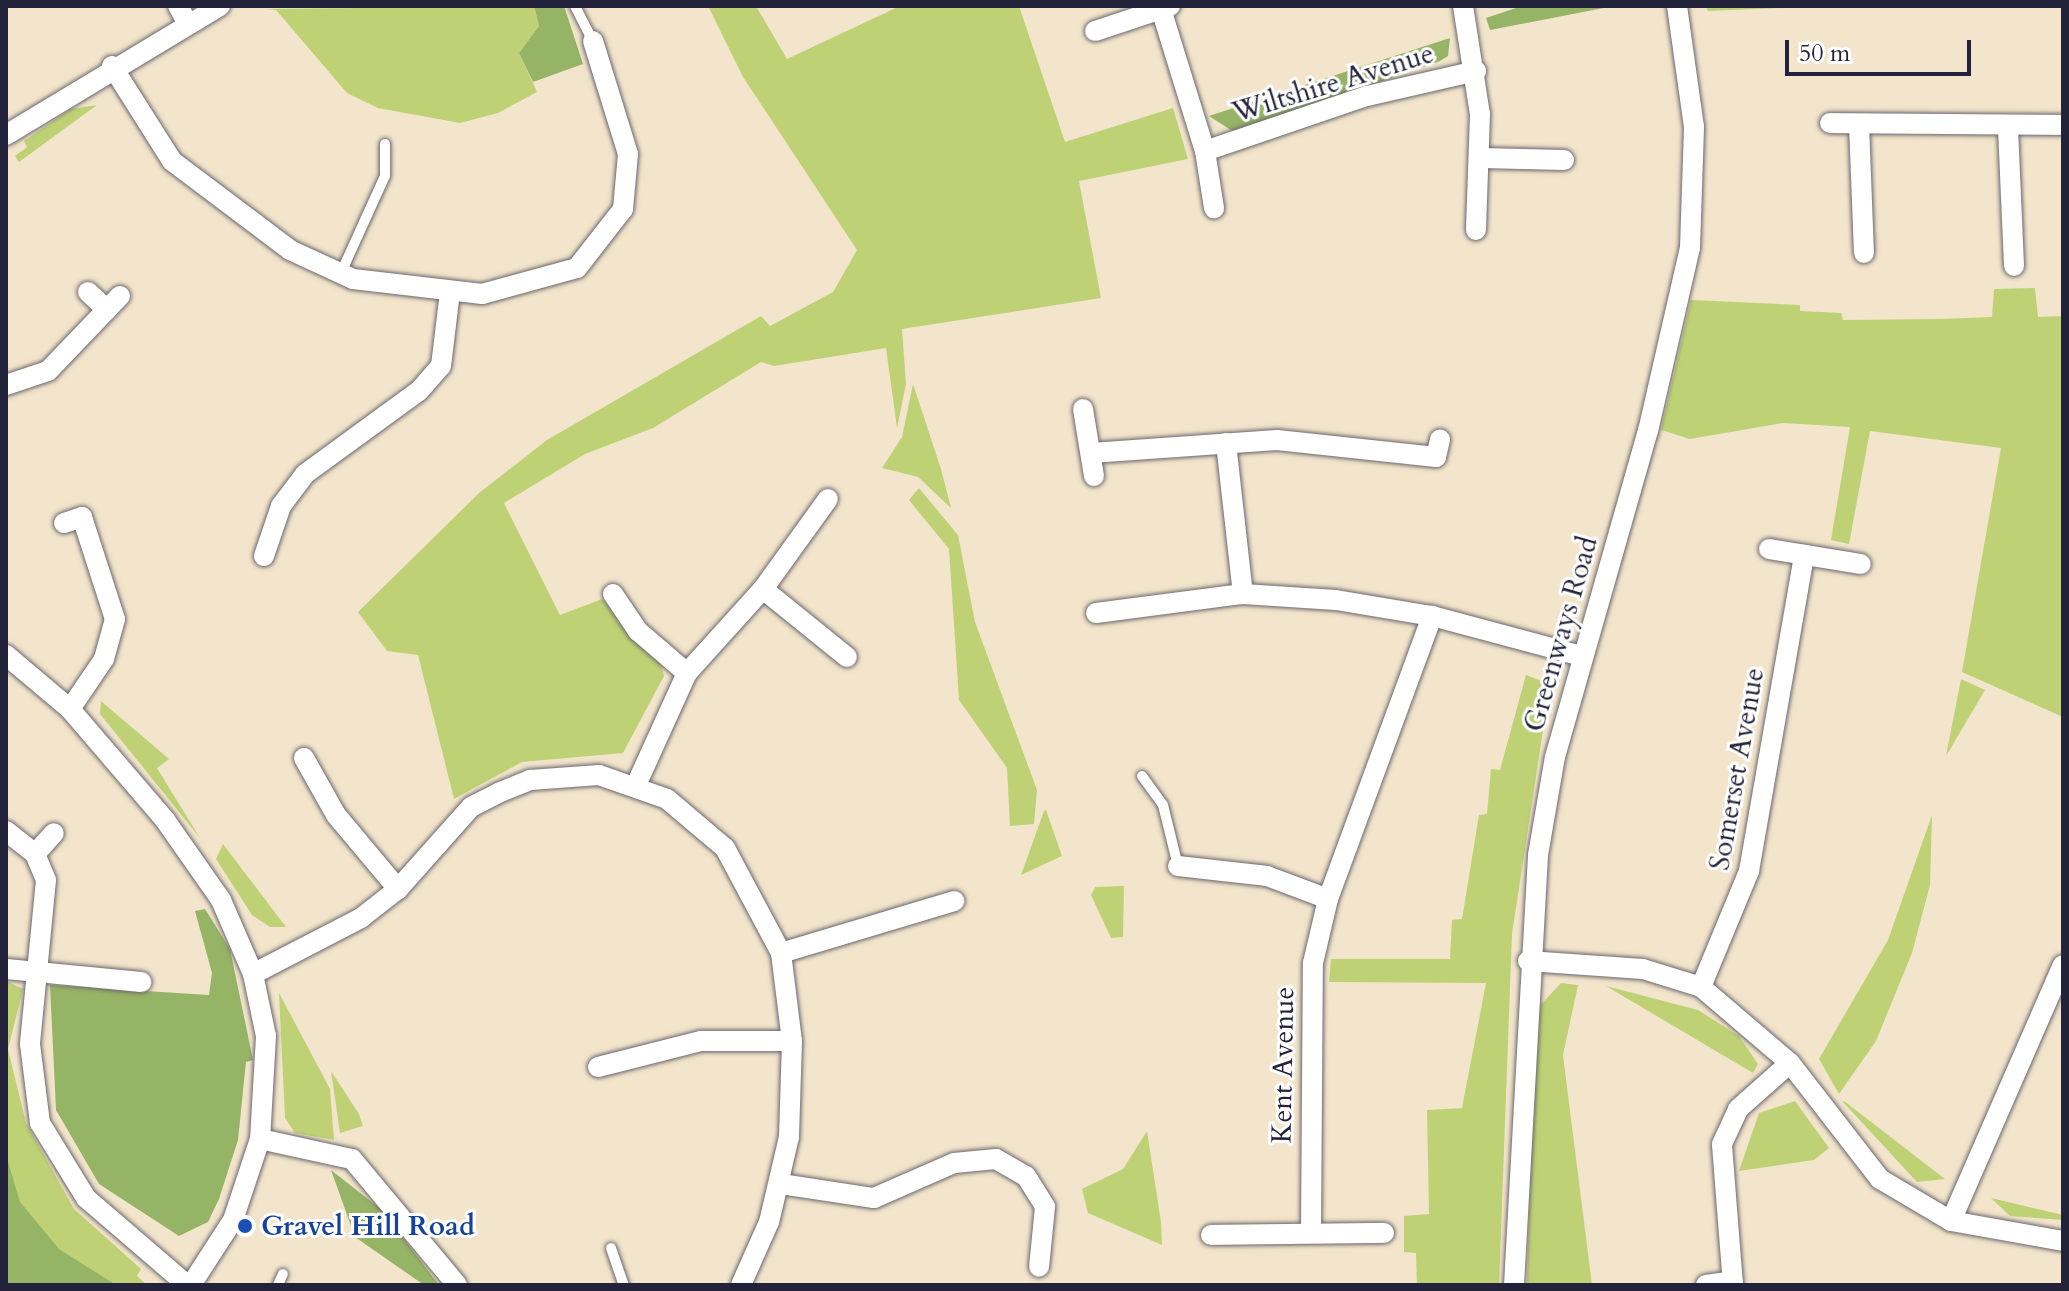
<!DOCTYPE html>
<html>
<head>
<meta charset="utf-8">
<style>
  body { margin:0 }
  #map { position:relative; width:2069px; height:1291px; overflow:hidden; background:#f2e5cb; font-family:Cardo,serif }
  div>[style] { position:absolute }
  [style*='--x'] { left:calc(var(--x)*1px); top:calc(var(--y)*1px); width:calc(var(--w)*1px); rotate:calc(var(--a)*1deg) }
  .green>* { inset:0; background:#bed275 }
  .forest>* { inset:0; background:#96b466 }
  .roads { filter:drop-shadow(0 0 2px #6b666d) drop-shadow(0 0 2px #6b666d) }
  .service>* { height:10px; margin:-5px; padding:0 5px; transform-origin:5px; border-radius:5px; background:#fff }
  .minor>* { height:20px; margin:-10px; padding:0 10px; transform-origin:10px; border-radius:10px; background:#fff }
  .dots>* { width:22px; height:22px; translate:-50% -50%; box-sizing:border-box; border:4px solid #fff; border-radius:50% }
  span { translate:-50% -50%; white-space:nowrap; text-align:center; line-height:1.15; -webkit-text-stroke:6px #fff; paint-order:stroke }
  .street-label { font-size:28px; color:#22223b }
  .transit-label { font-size:28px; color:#164399; font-weight:700 }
  .left { translate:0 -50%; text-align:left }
  .frame { position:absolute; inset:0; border:8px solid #22223b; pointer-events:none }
  .scale { position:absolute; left:1785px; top:40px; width:186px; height:36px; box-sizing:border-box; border:4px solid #22223b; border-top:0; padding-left:10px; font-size:24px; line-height:28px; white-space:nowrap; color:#22223b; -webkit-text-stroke:6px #fff; paint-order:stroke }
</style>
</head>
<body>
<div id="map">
  <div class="green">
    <div style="clip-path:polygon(534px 6px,539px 26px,519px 53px,537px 92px,498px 113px,460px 123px,378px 108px,347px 93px,276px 10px,266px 9px)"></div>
    <div style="clip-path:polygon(708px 6px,756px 6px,787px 59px,900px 6px,1019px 6px,1065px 142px,1173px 108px,1188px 159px,1079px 181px,1101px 298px,902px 329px,906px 384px,897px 428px,886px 348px,774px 366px,761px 362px,653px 428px,585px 454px,504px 503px,560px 615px,602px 599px,660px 661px,664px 676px,623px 753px,522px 762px,454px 799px,418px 655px,387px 651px,358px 612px,479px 493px,547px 440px,761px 316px,770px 326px,833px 292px,857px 250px,743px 77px)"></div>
    <div style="clip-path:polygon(1706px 6px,1833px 6px,1708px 11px)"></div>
    <div style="clip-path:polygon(97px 105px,19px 162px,15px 156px,27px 147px,24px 141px,71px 109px)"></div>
    <div style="clip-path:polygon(2035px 288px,2038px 317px,2063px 316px,2063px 717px,1962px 672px,2001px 448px,1870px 431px,1849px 544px,1831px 540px,1850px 427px,1783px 423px,1690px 439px,1661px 430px,1691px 300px,1800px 305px,1800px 311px,1841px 313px,1843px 320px,1942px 319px,1992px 317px,1994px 289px)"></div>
    <div style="clip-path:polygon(913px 384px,941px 469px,951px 508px,918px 477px,882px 468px,902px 437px)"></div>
    <div style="clip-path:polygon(919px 488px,958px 535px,975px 622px,1037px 790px,1034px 824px,1010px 826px,1007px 768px,959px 700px,949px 549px,909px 500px)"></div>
    <div style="clip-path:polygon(1526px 675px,1544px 682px,1547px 704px,1512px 934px,1499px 1285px,1417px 1285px,1416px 1253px,1404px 1252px,1404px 1216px,1429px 1214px,1427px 1110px,1462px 1108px,1486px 983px,1329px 982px,1331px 959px,1450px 959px,1452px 920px,1462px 919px,1479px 815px,1487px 814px,1491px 769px,1500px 770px)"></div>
    <div style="clip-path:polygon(1961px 679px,1985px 690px,1946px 756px)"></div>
    <div style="clip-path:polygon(101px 701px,169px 759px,157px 768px,200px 838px,100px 714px)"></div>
    <div style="clip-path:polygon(1046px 810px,1062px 856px,1021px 875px,1044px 811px)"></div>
    <div style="clip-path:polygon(1932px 815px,1930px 885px,1912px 953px,1876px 1041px,1839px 1094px,1819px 1059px,1888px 940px)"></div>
    <div style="clip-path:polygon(223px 844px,286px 927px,270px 927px,252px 915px,216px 859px)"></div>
    <div style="clip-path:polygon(1124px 886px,1123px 937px,1111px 938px,1091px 895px,1095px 887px)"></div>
    <div style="clip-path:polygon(6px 981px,23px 989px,8px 1049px,26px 1123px,74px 1209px,141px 1269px,137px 1276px,147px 1285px,6px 1285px)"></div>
    <div style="clip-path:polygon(1561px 983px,1578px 985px,1563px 1055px,1592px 1285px,1527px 1285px,1535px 1011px)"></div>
    <div style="clip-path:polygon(1606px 986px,1698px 1010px,1739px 1036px,1758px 1064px,1753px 1073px)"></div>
    <div style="clip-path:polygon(279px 993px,330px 1089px,334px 1140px,295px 1133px,285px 1118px)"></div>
    <div style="clip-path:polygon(331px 1071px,359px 1114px,363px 1126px,340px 1133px)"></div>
    <div style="clip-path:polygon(1795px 1101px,1829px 1148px,1814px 1160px,1739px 1171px,1759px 1113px)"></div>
    <div style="clip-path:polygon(1843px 1102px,1844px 1101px,1945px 1179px,1917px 1182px)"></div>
    <div style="clip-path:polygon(1147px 1131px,1161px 1222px,1162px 1245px,1088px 1213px,1082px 1189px,1123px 1169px)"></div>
    <div style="clip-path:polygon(1991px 1198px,2063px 1215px,2063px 1220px,2010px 1216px)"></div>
  </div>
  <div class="forest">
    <div style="clip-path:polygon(534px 6px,564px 6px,583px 64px,533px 82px,519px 53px,539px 26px)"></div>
    <div style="clip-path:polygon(1522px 6px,1614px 6px,1490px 30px,1486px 18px)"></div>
    <div style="clip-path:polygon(1450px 38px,1448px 56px,1440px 61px,1276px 118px,1234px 132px,1209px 116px)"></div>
    <div style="clip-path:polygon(205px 909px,230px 949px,253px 1060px,246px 1062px,238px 1140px,219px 1199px,208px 1222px,179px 1236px,99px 1184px,56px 1110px,50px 985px,209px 995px,212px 973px,195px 911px)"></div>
    <div style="clip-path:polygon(6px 1155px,20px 1202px,59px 1249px,116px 1285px,6px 1285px)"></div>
    <div style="clip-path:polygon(331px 1170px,382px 1210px,439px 1285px,424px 1285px,355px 1237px)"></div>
  </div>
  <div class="roads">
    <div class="service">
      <div style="--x:575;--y:6;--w:39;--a:63"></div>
      <div style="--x:340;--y:275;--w:109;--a:-65.6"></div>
      <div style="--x:385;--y:176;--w:32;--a:-90"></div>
      <div style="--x:1142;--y:776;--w:36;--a:54"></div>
      <div style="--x:1163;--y:805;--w:63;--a:76.2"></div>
      <div style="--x:611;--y:1248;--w:39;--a:71"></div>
      <div style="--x:278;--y:1285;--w:12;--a:-66"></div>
    </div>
    <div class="minor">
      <div style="--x:178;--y:6;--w:21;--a:61"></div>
      <div style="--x:1463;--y:6;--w:109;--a:81.1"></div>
      <div style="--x:1480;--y:114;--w:116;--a:92"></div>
      <div style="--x:1161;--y:9;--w:149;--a:72.8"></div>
      <div style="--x:1205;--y:151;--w:58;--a:81"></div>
      <div style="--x:1095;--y:31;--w:79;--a:-18.4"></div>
      <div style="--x:112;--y:66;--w:112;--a:57.7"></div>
      <div style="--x:172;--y:161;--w:148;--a:37"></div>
      <div style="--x:290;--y:250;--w:69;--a:24.7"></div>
      <div style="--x:353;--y:279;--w:130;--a:6.6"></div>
      <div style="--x:482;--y:294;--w:98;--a:-15.3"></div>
      <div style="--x:577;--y:268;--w:75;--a:-52.1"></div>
      <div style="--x:623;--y:209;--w:55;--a:-84.8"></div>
      <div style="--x:628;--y:154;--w:118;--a:-107.2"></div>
      <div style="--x:1830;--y:123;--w:233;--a:0.5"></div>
      <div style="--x:1859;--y:124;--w:129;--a:87.8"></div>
      <div style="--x:2008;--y:128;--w:138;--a:87.5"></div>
      <div style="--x:6;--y:135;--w:250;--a:-31.1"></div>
      <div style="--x:1205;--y:151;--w:171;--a:-18.8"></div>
      <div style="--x:1367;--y:96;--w:112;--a:-12.9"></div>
      <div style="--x:1481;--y:158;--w:83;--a:1.4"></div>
      <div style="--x:88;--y:292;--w:26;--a:43"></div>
      <div style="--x:6;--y:385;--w:44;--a:-18.4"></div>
      <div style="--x:48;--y:371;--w:104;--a:-46.2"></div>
      <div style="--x:1083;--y:409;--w:68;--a:80.7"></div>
      <div style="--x:1226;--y:443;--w:152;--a:83.6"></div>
      <div style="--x:1091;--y:453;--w:186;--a:-4"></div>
      <div style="--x:1277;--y:440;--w:160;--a:6.1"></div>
      <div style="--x:1436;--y:457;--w:18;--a:-77"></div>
      <div style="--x:64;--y:523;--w:19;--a:-18"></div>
      <div style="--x:82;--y:517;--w:107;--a:72.1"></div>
      <div style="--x:115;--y:619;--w:41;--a:105.4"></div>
      <div style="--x:104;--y:659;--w:60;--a:124.2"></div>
      <div style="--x:1769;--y:549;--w:93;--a:9.3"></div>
      <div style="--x:264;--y:556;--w:53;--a:-71.2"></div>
      <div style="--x:281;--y:506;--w:40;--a:-53"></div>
      <div style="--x:305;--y:474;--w:141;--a:-36.1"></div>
      <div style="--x:419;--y:391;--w:33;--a:-49"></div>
      <div style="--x:441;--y:366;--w:75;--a:-83.1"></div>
      <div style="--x:763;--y:589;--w:108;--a:39"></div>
      <div style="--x:613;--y:594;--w:45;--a:56"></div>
      <div style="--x:638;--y:631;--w:65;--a:40.6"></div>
      <div style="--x:1096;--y:613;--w:148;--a:-7.4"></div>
      <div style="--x:1243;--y:594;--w:93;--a:3.7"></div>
      <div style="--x:1336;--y:600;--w:97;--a:9.5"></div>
      <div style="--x:1432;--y:616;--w:154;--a:15"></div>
      <div style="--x:6;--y:655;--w:84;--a:40.2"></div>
      <div style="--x:70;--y:709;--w:146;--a:49.4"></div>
      <div style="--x:165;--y:820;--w:98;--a:55"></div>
      <div style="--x:221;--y:900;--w:81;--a:66.6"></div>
      <div style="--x:253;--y:974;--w:63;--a:78.2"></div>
      <div style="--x:266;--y:1036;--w:103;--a:93.3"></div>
      <div style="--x:260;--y:1139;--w:85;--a:108.4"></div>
      <div style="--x:233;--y:1220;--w:77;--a:122.9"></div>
      <div style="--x:304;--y:758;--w:65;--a:60.7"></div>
      <div style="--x:336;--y:815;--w:97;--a:50"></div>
      <div style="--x:637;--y:783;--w:121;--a:-65.6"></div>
      <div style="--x:687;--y:673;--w:113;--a:-47.9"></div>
      <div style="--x:763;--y:589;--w:111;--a:-54.2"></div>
      <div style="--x:6;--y:831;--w:37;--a:38"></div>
      <div style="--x:35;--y:854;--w:28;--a:67"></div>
      <div style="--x:46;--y:880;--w:165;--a:95.6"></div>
      <div style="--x:30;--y:1044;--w:80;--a:82.8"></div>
      <div style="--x:40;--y:1123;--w:88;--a:58.5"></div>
      <div style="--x:86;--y:1198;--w:133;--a:40.7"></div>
      <div style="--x:35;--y:854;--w:28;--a:-48"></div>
      <div style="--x:1178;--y:866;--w:90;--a:6.4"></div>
      <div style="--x:1267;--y:876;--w:65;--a:20.7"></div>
      <div style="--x:781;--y:953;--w:181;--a:-16.7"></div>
      <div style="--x:1528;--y:961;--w:115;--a:4"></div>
      <div style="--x:1643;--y:969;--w:61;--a:17.2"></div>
      <div style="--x:1701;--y:987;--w:117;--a:40.5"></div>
      <div style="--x:1790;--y:1063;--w:147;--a:52.2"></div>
      <div style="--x:1880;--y:1179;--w:82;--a:30.6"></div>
      <div style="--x:1951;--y:1221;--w:114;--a:10.1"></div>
      <div style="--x:6;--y:969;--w:136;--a:5.5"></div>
      <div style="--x:253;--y:974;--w:122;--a:-27.4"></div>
      <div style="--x:361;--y:918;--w:47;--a:-38.1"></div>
      <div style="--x:398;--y:889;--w:110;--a:-48.3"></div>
      <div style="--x:471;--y:807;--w:30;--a:-27"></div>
      <div style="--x:498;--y:793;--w:35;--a:-22"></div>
      <div style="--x:530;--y:780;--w:69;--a:-4.1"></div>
      <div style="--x:599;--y:775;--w:72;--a:19.4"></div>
      <div style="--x:667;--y:799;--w:76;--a:40.2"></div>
      <div style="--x:725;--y:848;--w:119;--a:61.9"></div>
      <div style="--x:781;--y:953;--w:89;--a:82.9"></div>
      <div style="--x:792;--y:1041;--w:96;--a:91.8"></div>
      <div style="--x:789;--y:1137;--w:87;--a:103.2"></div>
      <div style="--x:769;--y:1222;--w:69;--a:114"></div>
      <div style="--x:1701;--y:987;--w:126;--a:-67.5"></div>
      <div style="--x:1749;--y:871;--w:321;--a:-80.1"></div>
      <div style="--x:598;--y:1067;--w:106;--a:-14.2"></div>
      <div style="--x:701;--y:1041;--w:91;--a:0"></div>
      <div style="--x:260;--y:1139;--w:94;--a:12.3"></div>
      <div style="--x:352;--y:1159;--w:164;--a:50.2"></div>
      <div style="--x:781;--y:1184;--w:94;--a:8.6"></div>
      <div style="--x:874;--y:1198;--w:87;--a:-23.6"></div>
      <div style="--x:954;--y:1163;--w:42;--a:-5.4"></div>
      <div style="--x:996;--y:1159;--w:34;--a:30"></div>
      <div style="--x:1026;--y:1176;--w:36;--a:58"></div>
      <div style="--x:1045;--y:1207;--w:60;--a:95.7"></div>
      <div style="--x:1951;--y:1221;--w:279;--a:-66.4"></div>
      <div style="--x:1311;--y:1232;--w:269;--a:-89.6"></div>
      <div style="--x:1313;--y:963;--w:66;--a:-76.8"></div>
      <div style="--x:1328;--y:899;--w:302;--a:-69.8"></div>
      <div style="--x:1211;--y:1235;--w:173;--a:-0.7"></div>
      <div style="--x:1514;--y:1285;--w:431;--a:-86.8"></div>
      <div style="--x:1538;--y:855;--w:99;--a:-80.2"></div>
      <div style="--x:1555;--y:757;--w:339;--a:-74.1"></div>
      <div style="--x:1648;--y:431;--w:188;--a:-77.1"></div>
      <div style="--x:1690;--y:248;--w:121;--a:-88.1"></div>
      <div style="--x:1694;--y:127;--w:122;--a:-98"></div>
      <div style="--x:1706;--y:1285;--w:27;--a:-8"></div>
      <div style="--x:1733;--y:1285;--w:141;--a:-94.5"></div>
      <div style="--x:1722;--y:1144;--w:38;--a:-65"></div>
      <div style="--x:1738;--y:1109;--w:69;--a:-41.5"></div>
    </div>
  </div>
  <div class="dots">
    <div style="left:245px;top:1226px;background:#1a4fb4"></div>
  </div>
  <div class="street-label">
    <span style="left:1333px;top:83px;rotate:-17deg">Wiltshire Avenue</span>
    <span style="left:1561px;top:634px;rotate:-74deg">Greenways Road</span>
    <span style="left:1737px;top:769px;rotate:-80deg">Somerset Avenue</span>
    <span style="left:1283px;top:1065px;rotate:-89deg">Kent Avenue</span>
  </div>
  <div class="transit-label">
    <span class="left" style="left:261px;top:1226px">Gravel Hill Road</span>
  </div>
  <div class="frame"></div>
  <div class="scale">50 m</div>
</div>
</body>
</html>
